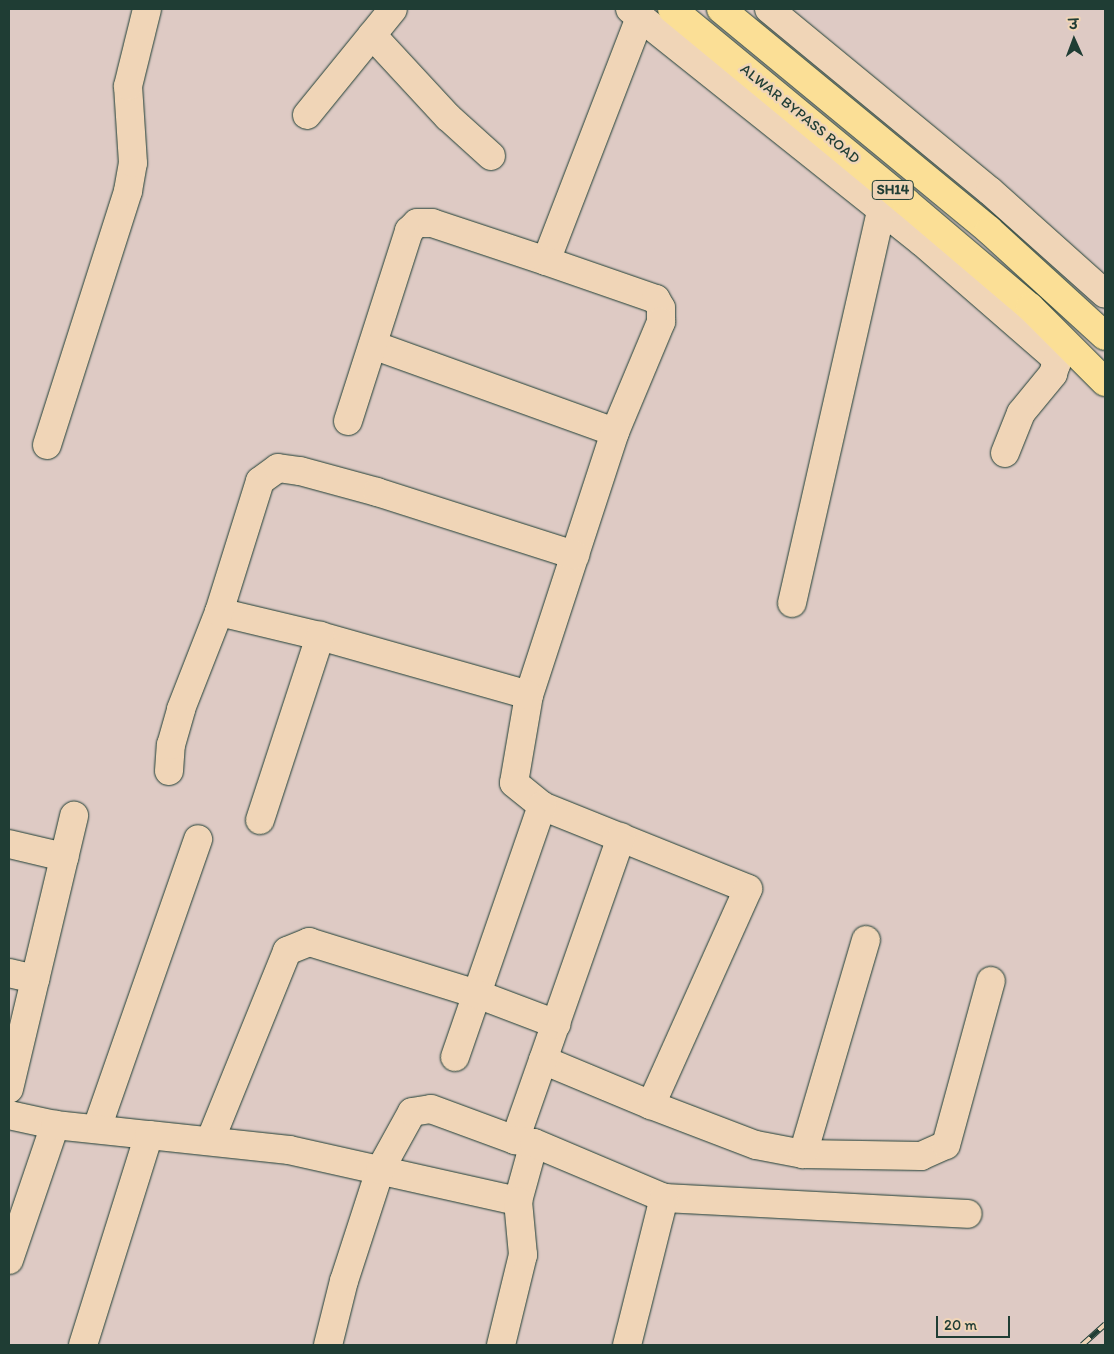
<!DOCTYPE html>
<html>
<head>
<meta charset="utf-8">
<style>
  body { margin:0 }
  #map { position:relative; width:1114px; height:1354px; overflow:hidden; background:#decac4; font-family:Itim,"Playpen Sans Deva",sans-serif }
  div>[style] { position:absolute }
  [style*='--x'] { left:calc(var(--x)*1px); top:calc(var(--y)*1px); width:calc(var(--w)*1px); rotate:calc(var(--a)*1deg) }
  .roads { filter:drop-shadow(0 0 1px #1f3d34) drop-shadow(0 0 1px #1f3d34) }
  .street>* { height:28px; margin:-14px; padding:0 14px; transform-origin:14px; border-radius:14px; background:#f0d5b7 }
  .primary>* { height:28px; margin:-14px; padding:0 14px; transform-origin:14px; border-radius:14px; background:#fbdf96 }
  .rail>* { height:5.5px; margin-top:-2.75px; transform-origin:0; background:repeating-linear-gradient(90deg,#f0d5b7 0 11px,#1f3d34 0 22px); box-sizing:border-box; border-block:1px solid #1f3d34 }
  span { translate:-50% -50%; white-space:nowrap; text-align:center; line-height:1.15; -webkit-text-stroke:5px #f0d5b7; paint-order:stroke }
  .shield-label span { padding:1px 4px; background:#f0d5b7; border:1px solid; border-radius:4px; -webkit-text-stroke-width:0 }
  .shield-label { font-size:14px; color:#1f3d34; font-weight:700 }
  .street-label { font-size:15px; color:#1f3d34 }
  .frame { position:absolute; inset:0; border:10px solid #1f3d34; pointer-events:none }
  .north { position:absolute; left:1049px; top:15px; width:50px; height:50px; -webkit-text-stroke:4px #f0d5b7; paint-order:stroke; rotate:358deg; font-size:14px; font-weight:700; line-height:20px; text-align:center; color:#1f3d34 }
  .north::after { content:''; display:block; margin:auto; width:18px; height:22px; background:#1f3d34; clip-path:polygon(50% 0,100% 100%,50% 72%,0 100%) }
  .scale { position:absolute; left:936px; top:1316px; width:74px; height:22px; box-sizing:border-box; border:2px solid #1f3d34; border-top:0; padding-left:6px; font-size:15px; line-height:18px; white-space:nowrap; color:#1f3d34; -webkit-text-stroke:4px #f0d5b7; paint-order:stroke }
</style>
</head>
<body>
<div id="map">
  <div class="roads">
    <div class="street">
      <div style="--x:630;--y:9;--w:374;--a:38.6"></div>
      <div style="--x:922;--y:242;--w:174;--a:41"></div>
      <div style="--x:1053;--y:356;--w:9;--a:69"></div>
      <div style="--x:1056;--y:364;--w:10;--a:107"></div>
      <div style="--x:1053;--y:374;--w:50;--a:129.4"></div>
      <div style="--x:1021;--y:413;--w:43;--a:111.8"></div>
      <div style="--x:769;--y:9;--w:286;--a:39.5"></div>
      <div style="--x:990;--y:191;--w:154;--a:41.8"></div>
      <div style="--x:372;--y:35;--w:112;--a:47.2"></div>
      <div style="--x:448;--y:117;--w:58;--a:42.2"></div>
      <div style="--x:307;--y:115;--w:136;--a:-50.9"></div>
      <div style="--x:546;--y:261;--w:261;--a:-68.9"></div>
      <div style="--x:373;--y:345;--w:257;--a:19.8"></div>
      <div style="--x:348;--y:421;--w:200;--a:-72.2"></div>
      <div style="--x:409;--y:231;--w:11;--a:-45"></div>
      <div style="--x:417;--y:223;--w:15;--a:0"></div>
      <div style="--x:432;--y:223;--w:120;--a:18.4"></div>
      <div style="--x:546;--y:261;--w:116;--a:19.1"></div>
      <div style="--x:656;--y:299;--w:10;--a:61"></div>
      <div style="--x:661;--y:308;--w:14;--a:90"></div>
      <div style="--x:661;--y:322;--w:119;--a:112.7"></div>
      <div style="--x:615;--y:432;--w:277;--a:108.1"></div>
      <div style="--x:529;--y:695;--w:89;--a:99.7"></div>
      <div style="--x:514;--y:783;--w:36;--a:39"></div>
      <div style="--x:542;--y:806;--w:222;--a:21.9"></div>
      <div style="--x:748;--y:889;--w:237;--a:114.2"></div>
      <div style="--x:47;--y:445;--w:267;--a:-72.3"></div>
      <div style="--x:128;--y:191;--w:28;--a:-80"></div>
      <div style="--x:133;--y:163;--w:77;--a:-93.7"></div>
      <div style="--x:128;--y:86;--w:79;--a:-76.1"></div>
      <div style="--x:792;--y:603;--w:402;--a:-77.2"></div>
      <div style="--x:219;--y:612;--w:104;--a:13.4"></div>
      <div style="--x:320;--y:636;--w:217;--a:15.8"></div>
      <div style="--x:169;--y:771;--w:26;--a:-86"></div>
      <div style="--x:171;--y:745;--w:37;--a:-74"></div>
      <div style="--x:181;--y:709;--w:104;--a:-68.6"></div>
      <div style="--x:219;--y:612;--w:137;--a:-72.6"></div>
      <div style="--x:260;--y:481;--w:22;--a:-36"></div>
      <div style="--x:278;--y:468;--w:22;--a:8"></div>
      <div style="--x:300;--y:471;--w:80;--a:15.3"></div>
      <div style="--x:377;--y:492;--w:208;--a:17.7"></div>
      <div style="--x:260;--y:820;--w:194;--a:-71.9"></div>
      <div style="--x:9;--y:844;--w:57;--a:13.3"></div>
      <div style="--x:9;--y:973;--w:27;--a:13"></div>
      <div style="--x:455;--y:1057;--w:266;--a:-70.9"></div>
      <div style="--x:543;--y:1060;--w:117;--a:22.6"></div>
      <div style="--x:651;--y:1105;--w:112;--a:20.9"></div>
      <div style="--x:756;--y:1145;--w:48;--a:10.8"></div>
      <div style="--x:803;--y:1154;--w:118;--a:1"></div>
      <div style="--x:921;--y:1156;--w:27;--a:-24"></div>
      <div style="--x:946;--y:1145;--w:170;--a:-74.7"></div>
      <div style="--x:9;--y:1089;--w:281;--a:-76.6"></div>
      <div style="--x:9;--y:1115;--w:47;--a:12.3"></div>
      <div style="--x:97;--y:1128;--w:306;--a:-70.7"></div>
      <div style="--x:515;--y:1140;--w:321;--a:-70.7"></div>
      <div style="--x:210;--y:1141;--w:205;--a:-67.9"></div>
      <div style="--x:287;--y:951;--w:24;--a:-22"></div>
      <div style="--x:309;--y:942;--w:176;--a:17.2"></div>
      <div style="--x:477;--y:994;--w:85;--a:20.8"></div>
      <div style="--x:803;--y:1154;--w:223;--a:-73.6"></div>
      <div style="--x:9;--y:1260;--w:143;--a:-71.2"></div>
      <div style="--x:55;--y:1125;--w:95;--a:6.1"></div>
      <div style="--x:83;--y:1345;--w:220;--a:-72.6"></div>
      <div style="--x:149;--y:1135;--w:141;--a:6.1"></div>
      <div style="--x:289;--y:1150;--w:235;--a:12.6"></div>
      <div style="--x:518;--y:1201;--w:60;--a:-74.6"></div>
      <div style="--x:328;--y:1345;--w:66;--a:-76"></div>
      <div style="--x:344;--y:1281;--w:117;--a:-72"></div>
      <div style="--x:380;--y:1170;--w:66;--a:-61.1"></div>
      <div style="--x:412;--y:1112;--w:19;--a:-9"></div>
      <div style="--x:431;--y:1109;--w:90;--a:20.3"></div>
      <div style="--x:515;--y:1140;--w:19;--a:9"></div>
      <div style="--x:534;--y:1143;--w:141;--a:22.9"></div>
      <div style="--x:664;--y:1198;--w:304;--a:3"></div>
      <div style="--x:501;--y:1345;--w:93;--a:-76.3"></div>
      <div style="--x:523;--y:1255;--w:54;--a:-95.3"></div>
      <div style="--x:627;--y:1345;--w:152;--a:-75.9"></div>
    </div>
    <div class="primary">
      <div style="--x:672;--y:9;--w:303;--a:39.5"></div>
      <div style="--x:906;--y:202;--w:162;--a:40.3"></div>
      <div style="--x:1030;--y:307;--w:106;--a:45"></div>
      <div style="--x:721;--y:9;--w:347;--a:39.5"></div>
      <div style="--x:989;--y:230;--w:157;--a:42.4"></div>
    </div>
  </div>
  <div class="rail">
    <div style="--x:1082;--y:1345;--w:31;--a:-42"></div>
  </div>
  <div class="shield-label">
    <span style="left:893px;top:190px">SH14</span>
  </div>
  <div class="street-label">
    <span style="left:800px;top:114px;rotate:39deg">ALWAR BYPASS ROAD</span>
  </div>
  <div class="frame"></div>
  <div class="north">उ</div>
  <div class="scale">20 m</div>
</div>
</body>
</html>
